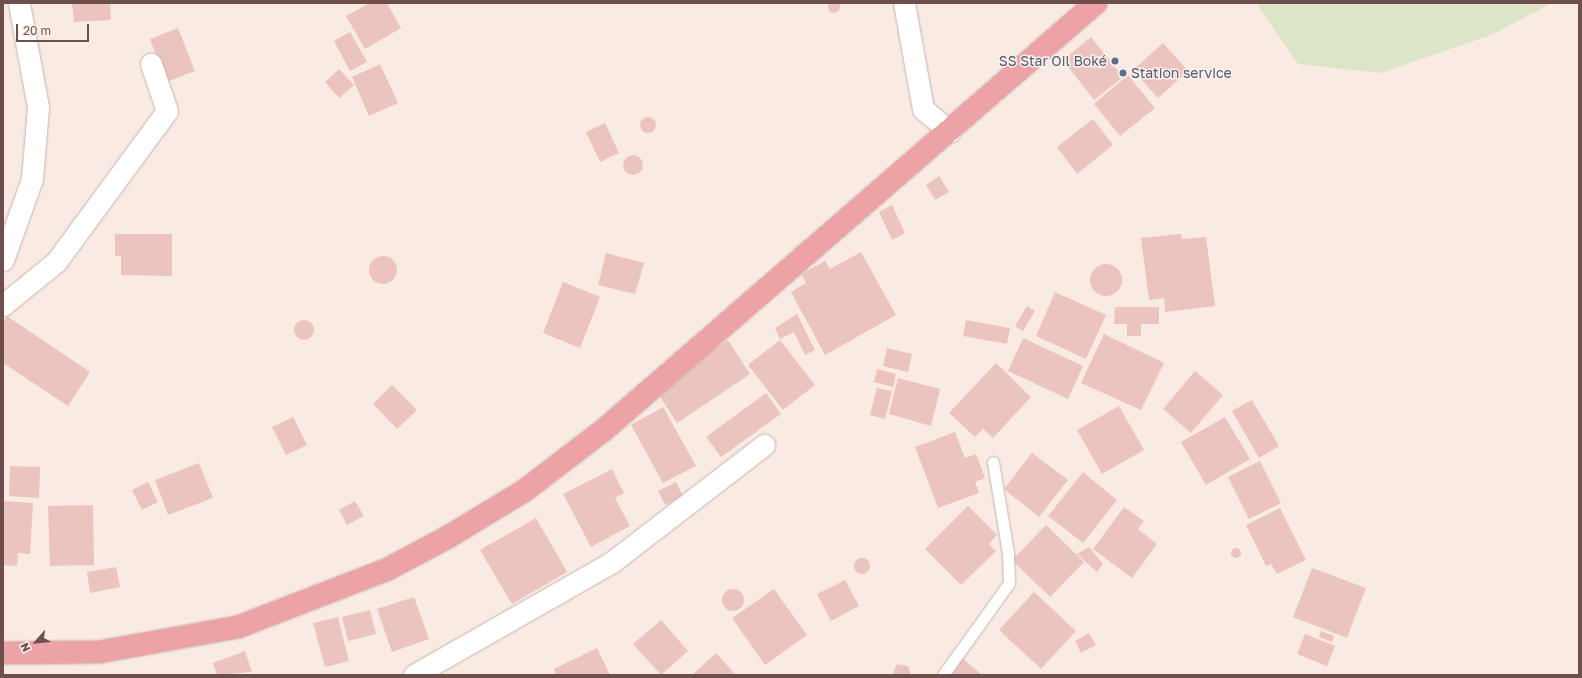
<!DOCTYPE html>
<html>
<head>
<meta charset="utf-8">
<style>
  body { margin:0 }
  #map { position:relative; width:1582px; height:678px; overflow:hidden; background:#f9ebe4; font-family:"Golos Text",sans-serif }
  div>[style] { position:absolute }
  [style*='--x'] { left:calc(var(--x)*1px); top:calc(var(--y)*1px); width:calc(var(--w)*1px); rotate:calc(var(--a)*1deg) }
  .green>* { inset:0; background:#dce5c5 }
  .building>* { inset:0; background:#ecc4bf }
  .round { border-radius:50% }
  .roads { filter:drop-shadow(0 0 1px #ccb3af) drop-shadow(0 0 1px #ccb3af) }
  .lane>* { height:11px; margin:-5.5px; padding:0 5.5px; transform-origin:5.5px; border-radius:5.5px; background:#fff }
  .street>* { height:21px; margin:-10.5px; padding:0 10.5px; transform-origin:10.5px; border-radius:10.5px; background:#fff }
  .highway>* { height:22px; margin:-11px; padding:0 11px; transform-origin:11px; border-radius:11px; background:#eda2a5 }
  .dots>* { width:11px; height:11px; translate:-50% -50%; box-sizing:border-box; border:2px solid #fdf0ea; border-radius:50% }
  span { translate:-50% -50%; white-space:nowrap; text-align:center; line-height:1.15; -webkit-text-stroke:3px #fdf0ea; paint-order:stroke }
  .service-label { font-size:14px; color:#4e5e75 }
  .right { translate:-100% -50%; text-align:right }
  .left { translate:0 -50%; text-align:left }
  .frame { position:absolute; inset:0; border:4px solid #6f4f4d; pointer-events:none }
  .north { position:absolute; left:16px; top:622px; width:40px; height:40px; -webkit-text-stroke:3px #fdf0ea; paint-order:stroke; rotate:243deg; font-size:11px; font-weight:700; line-height:16px; text-align:center; color:#6f4f4d }
  .north::after { content:''; display:block; margin:auto; width:14px; height:18px; background:#6f4f4d; clip-path:polygon(50% 0,100% 100%,50% 72%,0 100%) }
  .scale { position:absolute; left:16px; top:24px; width:73px; height:18px; box-sizing:border-box; border:2px solid #6f4f4d; border-top:0; padding-left:5px; font-size:12px; line-height:14px; white-space:nowrap; color:#6f4f4d; -webkit-text-stroke:3px #fdf0ea; paint-order:stroke }
</style>
</head>
<body>
<div id="map">
  <div class="green">
    <div style="clip-path:polygon(1256px 3px,1552px 3px,1491px 35px,1380px 73px,1298px 64px)"></div>
  </div>
  <div class="building">
    <div class="round" style="left:828px;top:1px;width:12px;height:12px"></div>
    <div style="clip-path:polygon(72px 3px,110px 3px,111px 20px,74px 22px)"></div>
    <div style="clip-path:polygon(369px 3px,387px 3px,401px 28px,365px 49px,346px 16px)"></div>
    <div style="clip-path:polygon(178px 28px,195px 71px,166px 82px,150px 39px)"></div>
    <div style="clip-path:polygon(350px 32px,367px 62px,350px 71px,334px 41px)"></div>
    <div style="clip-path:polygon(1091px 37px,1123px 77px,1094px 100px,1063px 60px)"></div>
    <div style="clip-path:polygon(1163px 43px,1188px 71px,1158px 98px,1133px 70px)"></div>
    <div style="clip-path:polygon(380px 64px,398px 103px,369px 116px,352px 77px)"></div>
    <div style="clip-path:polygon(339px 69px,354px 85px,339px 98px,325px 82px)"></div>
    <div style="clip-path:polygon(1128px 75px,1155px 108px,1120px 136px,1094px 104px)"></div>
    <div class="round" style="left:640px;top:117px;width:16px;height:16px"></div>
    <div style="clip-path:polygon(1093px 119px,1113px 145px,1077px 174px,1057px 147px)"></div>
    <div style="clip-path:polygon(605px 123px,619px 153px,600px 162px,586px 132px)"></div>
    <div class="round" style="left:623px;top:155px;width:20px;height:20px"></div>
    <div style="clip-path:polygon(939px 176px,949px 192px,935px 200px,926px 185px)"></div>
    <div style="clip-path:polygon(892px 205px,905px 233px,892px 240px,879px 212px)"></div>
    <div style="clip-path:polygon(115px 234px,172px 234px,172px 276px,121px 275px,121px 256px,115px 256px)"></div>
    <div style="clip-path:polygon(1181px 234px,1182px 239px,1206px 237px,1215px 306px,1165px 312px,1164px 298px,1149px 300px,1141px 238px)"></div>
    <div style="clip-path:polygon(861px 252px,896px 315px,825px 355px,791px 292px,806px 283px,801px 274px,825px 261px,830px 269px)"></div>
    <div style="clip-path:polygon(606px 253px,644px 263px,635px 294px,598px 285px)"></div>
    <div class="round" style="left:369px;top:256px;width:28px;height:28px"></div>
    <div class="round" style="left:1090px;top:264px;width:32px;height:32px"></div>
    <div style="clip-path:polygon(563px 282px,600px 297px,580px 348px,543px 333px)"></div>
    <div style="clip-path:polygon(1055px 292px,1106px 315px,1086px 359px,1036px 336px)"></div>
    <div style="clip-path:polygon(1027px 306px,1035px 311px,1023px 331px,1015px 326px)"></div>
    <div style="clip-path:polygon(1115px 307px,1159px 307px,1159px 324px,1141px 324px,1141px 336px,1127px 336px,1127px 324px,1114px 324px)"></div>
    <div style="clip-path:polygon(797px 314px,815px 350px,805px 355px,794px 332px,780px 339px,775px 328px)"></div>
    <div style="clip-path:polygon(7px 316px,90px 372px,68px 406px,3px 363px,3px 322px)"></div>
    <div class="round" style="left:294px;top:320px;width:20px;height:20px"></div>
    <div style="clip-path:polygon(966px 320px,1010px 328px,1007px 344px,963px 336px)"></div>
    <div style="clip-path:polygon(1104px 334px,1164px 363px,1141px 410px,1081px 383px)"></div>
    <div style="clip-path:polygon(1023px 338px,1083px 366px,1068px 399px,1008px 371px)"></div>
    <div style="clip-path:polygon(728px 340px,750px 374px,677px 423px,655px 389px)"></div>
    <div style="clip-path:polygon(780px 340px,815px 385px,783px 410px,748px 365px)"></div>
    <div style="clip-path:polygon(887px 348px,912px 354px,908px 372px,883px 366px)"></div>
    <div style="clip-path:polygon(996px 363px,1031px 397px,993px 438px,983px 429px,975px 437px,949px 413px)"></div>
    <div style="clip-path:polygon(877px 369px,896px 374px,893px 387px,874px 382px)"></div>
    <div style="clip-path:polygon(1195px 371px,1223px 395px,1191px 433px,1163px 409px)"></div>
    <div style="clip-path:polygon(898px 378px,940px 389px,931px 426px,889px 414px)"></div>
    <div style="clip-path:polygon(392px 385px,417px 410px,397px 429px,373px 404px)"></div>
    <div style="clip-path:polygon(877px 388px,892px 391px,885px 419px,870px 415px)"></div>
    <div style="clip-path:polygon(766px 393px,781px 414px,721px 457px,706px 437px)"></div>
    <div style="clip-path:polygon(1252px 400px,1279px 446px,1259px 458px,1232px 411px)"></div>
    <div style="clip-path:polygon(1119px 406px,1144px 450px,1102px 474px,1077px 430px)"></div>
    <div style="clip-path:polygon(663px 407px,696px 466px,663px 483px,631px 425px)"></div>
    <div style="clip-path:polygon(293px 417px,307px 445px,286px 455px,272px 427px)"></div>
    <div style="clip-path:polygon(1225px 417px,1250px 459px,1206px 485px,1181px 442px)"></div>
    <div style="clip-path:polygon(955px 432px,965px 458px,976px 454px,985px 478px,975px 482px,979px 493px,938px 508px,915px 447px)"></div>
    <div style="clip-path:polygon(1032px 453px,1068px 480px,1039px 517px,1004px 489px)"></div>
    <div style="clip-path:polygon(1260px 461px,1281px 503px,1249px 519px,1228px 477px)"></div>
    <div style="clip-path:polygon(199px 463px,213px 498px,168px 515px,155px 480px)"></div>
    <div style="clip-path:polygon(10px 466px,40px 467px,39px 498px,9px 496px)"></div>
    <div style="clip-path:polygon(612px 469px,624px 493px,615px 498px,630px 526px,591px 547px,563px 494px)"></div>
    <div style="clip-path:polygon(1083px 472px,1117px 500px,1083px 543px,1048px 516px)"></div>
    <div style="clip-path:polygon(148px 482px,158px 502px,142px 510px,132px 490px)"></div>
    <div style="clip-path:polygon(676px 482px,683px 496px,665px 505px,658px 491px)"></div>
    <div style="clip-path:polygon(3px 501px,33px 503px,30px 554px,18px 553px,17px 566px,3px 565px)"></div>
    <div style="clip-path:polygon(355px 501px,364px 516px,347px 525px,339px 510px)"></div>
    <div style="clip-path:polygon(93px 505px,94px 565px,50px 566px,48px 506px)"></div>
    <div style="clip-path:polygon(968px 506px,997px 535px,989px 544px,996px 551px,961px 585px,925px 549px)"></div>
    <div style="clip-path:polygon(1124px 507px,1144px 521px,1138px 529px,1157px 544px,1132px 578px,1093px 549px)"></div>
    <div style="clip-path:polygon(1280px 508px,1306px 560px,1277px 574px,1271px 564px,1266px 566px,1246px 525px)"></div>
    <div style="clip-path:polygon(536px 518px,567px 572px,512px 604px,480px 550px)"></div>
    <div style="clip-path:polygon(1046px 525px,1084px 562px,1050px 597px,1012px 560px)"></div>
    <div style="clip-path:polygon(1089px 547px,1103px 564px,1097px 572px,1077px 554px)"></div>
    <div class="round" style="left:1231px;top:548px;width:10px;height:10px"></div>
    <div class="round" style="left:854px;top:558px;width:16px;height:16px"></div>
    <div style="clip-path:polygon(116px 567px,120px 587px,90px 593px,87px 572px)"></div>
    <div style="clip-path:polygon(1312px 568px,1366px 588px,1347px 638px,1293px 617px)"></div>
    <div style="clip-path:polygon(845px 580px,859px 606px,831px 621px,817px 594px)"></div>
    <div class="round" style="left:722px;top:589px;width:22px;height:22px"></div>
    <div style="clip-path:polygon(774px 589px,807px 635px,765px 665px,732px 618px)"></div>
    <div style="clip-path:polygon(1034px 592px,1076px 631px,1041px 669px,999px 630px)"></div>
    <div style="clip-path:polygon(414px 597px,429px 639px,392px 652px,377px 609px)"></div>
    <div style="clip-path:polygon(370px 610px,376px 634px,348px 641px,342px 617px)"></div>
    <div style="clip-path:polygon(338px 617px,349px 661px,325px 667px,313px 623px)"></div>
    <div style="clip-path:polygon(661px 620px,688px 651px,661px 675px,633px 644px)"></div>
    <div style="clip-path:polygon(1321px 631px,1334px 636px,1332px 642px,1319px 637px)"></div>
    <div style="clip-path:polygon(1089px 633px,1096px 645px,1081px 653px,1075px 641px)"></div>
    <div style="clip-path:polygon(1305px 634px,1335px 646px,1327px 666px,1297px 654px)"></div>
    <div style="clip-path:polygon(597px 648px,610px 675px,556px 675px,554px 669px)"></div>
    <div style="clip-path:polygon(245px 651px,252px 672px,217px 675px,213px 663px)"></div>
    <div style="clip-path:polygon(716px 653px,736px 675px,692px 675px)"></div>
    <div style="clip-path:polygon(962px 658px,982px 675px,948px 675px)"></div>
    <div style="clip-path:polygon(897px 664px,908px 666px,911px 675px,892px 675px)"></div>
  </div>
  <div class="roads">
    <div class="lane">
      <div style="--x:943;--y:675;--w:113;--a:-54.3"></div>
      <div style="--x:1009;--y:583;--w:30;--a:-92"></div>
      <div style="--x:1008;--y:553;--w:92;--a:-99.4"></div>
    </div>
    <div class="street">
      <div style="--x:904;--y:3;--w:108;--a:79.8"></div>
      <div style="--x:923;--y:109;--w:35;--a:40"></div>
      <div style="--x:3;--y:260;--w:86;--a:-70.3"></div>
      <div style="--x:32;--y:179;--w:72;--a:-85.2"></div>
      <div style="--x:38;--y:107;--w:106;--a:-100.4"></div>
      <div style="--x:3;--y:305;--w:68;--a:-39.1"></div>
      <div style="--x:56;--y:262;--w:187;--a:-53.7"></div>
      <div style="--x:167;--y:111;--w:50;--a:-108.8"></div>
      <div style="--x:414;--y:675;--w:228;--a:-29.7"></div>
      <div style="--x:612;--y:562;--w:192;--a:-37.6"></div>
    </div>
    <div class="highway">
      <div style="--x:3;--y:653;--w:96;--a:-0.6"></div>
      <div style="--x:99;--y:652;--w:141;--a:-10.2"></div>
      <div style="--x:238;--y:627;--w:161;--a:-21.1"></div>
      <div style="--x:388;--y:569;--w:68;--a:-28.1"></div>
      <div style="--x:448;--y:537;--w:89;--a:-31.2"></div>
      <div style="--x:524;--y:491;--w:102;--a:-37.4"></div>
      <div style="--x:605;--y:429;--w:650;--a:-40.95"></div>
    </div>
  </div>
  <div class="dots">
    <div style="left:1115px;top:61px;background:#5c6f8a"></div>
    <div style="left:1123px;top:73px;background:#5c6f8a"></div>
  </div>
  <div class="service-label">
    <span class="right" style="left:1107px;top:61px">SS Star Oil Boké</span>
    <span class="left" style="left:1131px;top:73px">Station service</span>
  </div>
  <div class="frame"></div>
  <div class="north">N</div>
  <div class="scale">20 m</div>
</div>
</body>
</html>
